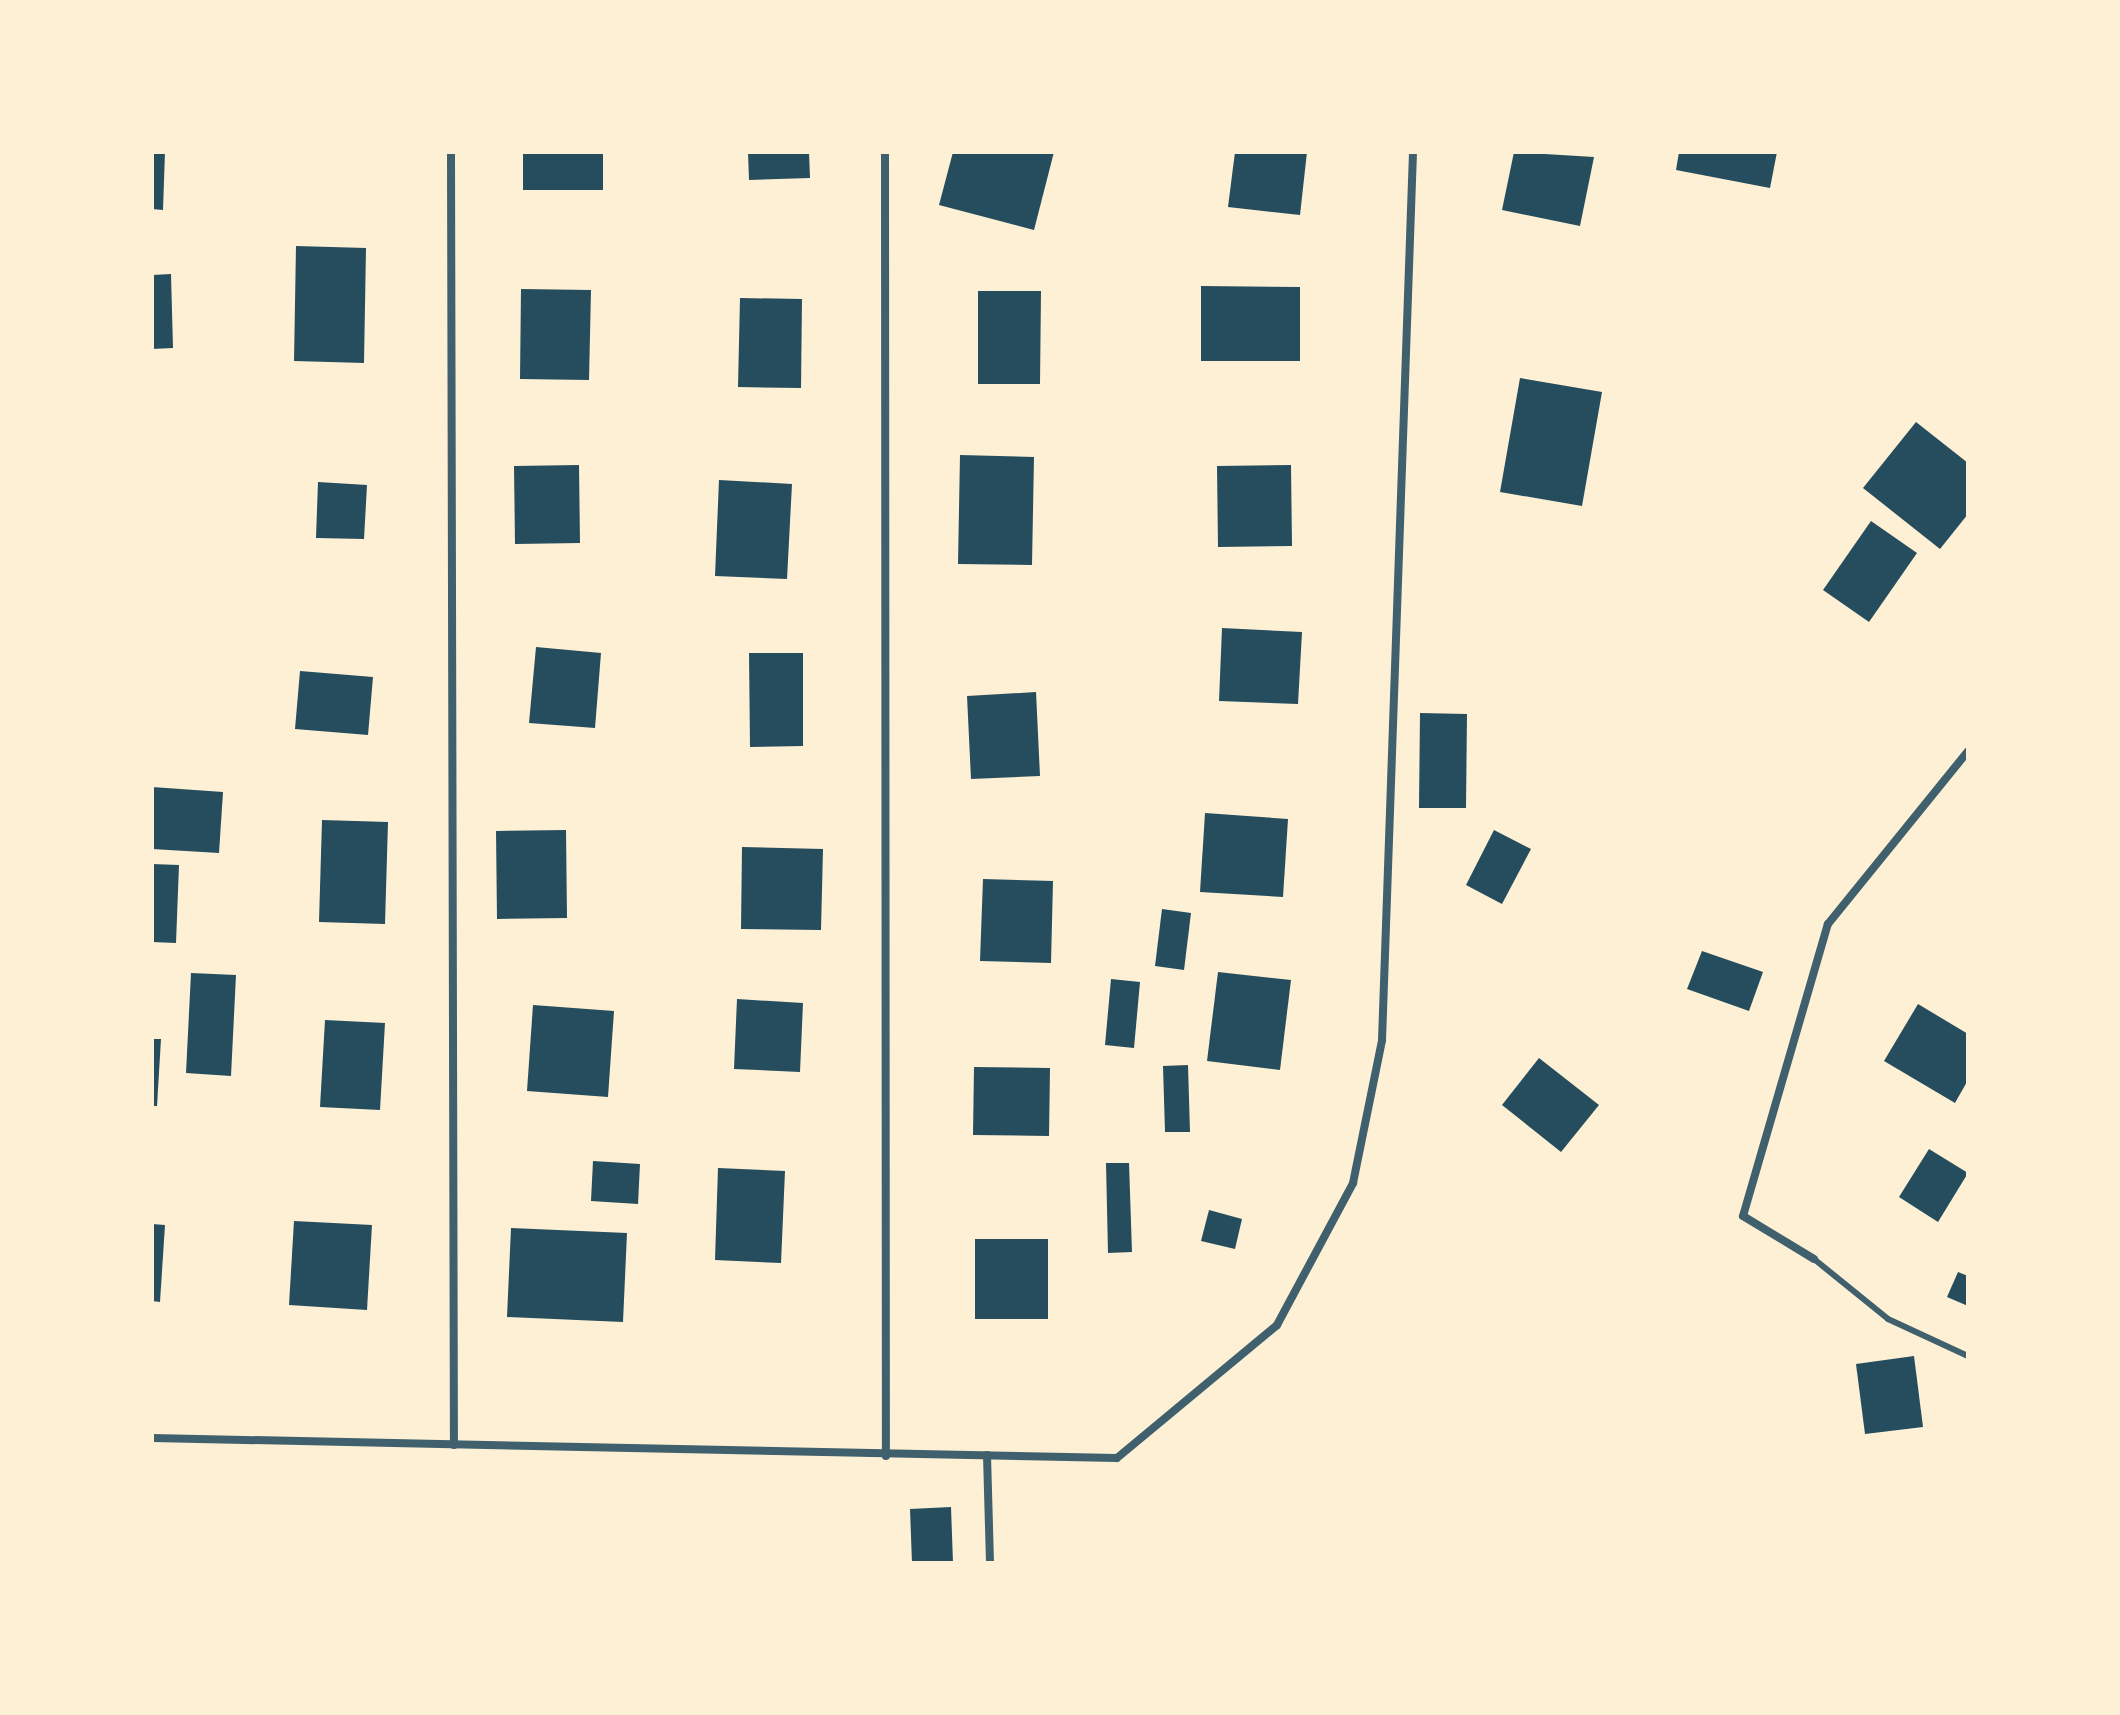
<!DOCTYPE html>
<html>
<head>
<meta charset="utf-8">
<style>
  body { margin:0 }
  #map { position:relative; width:2120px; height:1715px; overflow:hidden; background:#fdf0d5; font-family:Barlow,sans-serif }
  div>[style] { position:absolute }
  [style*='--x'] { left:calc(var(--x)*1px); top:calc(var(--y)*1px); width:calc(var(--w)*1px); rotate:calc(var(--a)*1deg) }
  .building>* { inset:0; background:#264d5e }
  .service>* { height:6px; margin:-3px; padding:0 3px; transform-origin:3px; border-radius:3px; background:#3f606c }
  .minor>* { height:8px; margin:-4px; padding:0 4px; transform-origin:4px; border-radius:4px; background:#3f606c }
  span { translate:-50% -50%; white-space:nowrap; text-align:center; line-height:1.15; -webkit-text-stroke:7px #fdf0d5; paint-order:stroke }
  .frame { position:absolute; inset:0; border:154px solid #fdf0d5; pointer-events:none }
</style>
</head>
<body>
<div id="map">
  <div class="building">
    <div style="clip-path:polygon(152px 152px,165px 152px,163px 210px,152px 209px)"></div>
    <div style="clip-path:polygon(523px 152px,603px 152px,603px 190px,523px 190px)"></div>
    <div style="clip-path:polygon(748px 152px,809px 152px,810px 178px,749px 180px)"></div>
    <div style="clip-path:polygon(953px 152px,1054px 152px,1034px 230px,939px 205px)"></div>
    <div style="clip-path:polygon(1235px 152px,1307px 152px,1300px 215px,1228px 207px)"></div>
    <div style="clip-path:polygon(1514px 152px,1594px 157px,1580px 226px,1502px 210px)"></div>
    <div style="clip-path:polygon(1679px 152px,1777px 152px,1770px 188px,1676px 170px)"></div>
    <div style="clip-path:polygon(296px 246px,366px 248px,364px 363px,294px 361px)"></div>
    <div style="clip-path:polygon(171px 274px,173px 348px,152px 349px,152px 275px)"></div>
    <div style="clip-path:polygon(1201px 286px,1300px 287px,1300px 361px,1201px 361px)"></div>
    <div style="clip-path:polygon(521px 289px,591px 290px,589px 380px,520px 379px)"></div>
    <div style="clip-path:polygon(978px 291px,1041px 291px,1040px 384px,978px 384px)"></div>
    <div style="clip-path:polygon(740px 298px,802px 299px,801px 388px,738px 387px)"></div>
    <div style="clip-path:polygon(1520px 378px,1602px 392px,1582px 506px,1500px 492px)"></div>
    <div style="clip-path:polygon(1916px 422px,1968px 463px,1968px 514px,1940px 549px,1863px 488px)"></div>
    <div style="clip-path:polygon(960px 455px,1034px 457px,1032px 565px,958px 564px)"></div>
    <div style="clip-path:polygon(579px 465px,580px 543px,515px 544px,514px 466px)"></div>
    <div style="clip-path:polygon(1291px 465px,1292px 546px,1218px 547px,1217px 466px)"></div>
    <div style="clip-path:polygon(719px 480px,792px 484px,787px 579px,715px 576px)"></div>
    <div style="clip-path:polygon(318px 482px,367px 485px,364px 539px,316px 538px)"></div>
    <div style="clip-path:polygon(1871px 521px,1917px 553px,1869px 622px,1823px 590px)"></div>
    <div style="clip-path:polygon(1222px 628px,1302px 632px,1298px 704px,1219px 701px)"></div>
    <div style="clip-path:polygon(536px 647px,601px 653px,595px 728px,529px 723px)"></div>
    <div style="clip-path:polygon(749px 653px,803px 653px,803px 746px,750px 747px)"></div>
    <div style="clip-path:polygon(300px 671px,373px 677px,368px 735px,295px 729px)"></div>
    <div style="clip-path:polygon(1036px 692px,1040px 776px,971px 779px,967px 696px)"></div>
    <div style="clip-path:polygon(1420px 713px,1467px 714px,1466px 808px,1419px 808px)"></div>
    <div style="clip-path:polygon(152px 787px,223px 792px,219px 853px,152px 849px)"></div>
    <div style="clip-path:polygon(1205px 813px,1288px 819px,1283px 897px,1200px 892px)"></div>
    <div style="clip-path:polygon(322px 820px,388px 822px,385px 924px,319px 922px)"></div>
    <div style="clip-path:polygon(566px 830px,567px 918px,497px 919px,496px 831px)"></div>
    <div style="clip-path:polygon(1494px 830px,1531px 849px,1502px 904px,1466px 885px)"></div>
    <div style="clip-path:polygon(742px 847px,823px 849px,821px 930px,741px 929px)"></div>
    <div style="clip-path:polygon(152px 864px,179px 865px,176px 943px,152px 942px)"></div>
    <div style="clip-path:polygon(983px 879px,1053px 881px,1051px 963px,980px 961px)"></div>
    <div style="clip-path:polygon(1162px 909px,1191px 913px,1184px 970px,1155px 966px)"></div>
    <div style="clip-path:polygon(1702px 951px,1763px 972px,1749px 1011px,1687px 989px)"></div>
    <div style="clip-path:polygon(1218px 972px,1291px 980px,1280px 1070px,1207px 1061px)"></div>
    <div style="clip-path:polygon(191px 973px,236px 975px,231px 1076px,186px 1073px)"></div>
    <div style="clip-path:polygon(1111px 979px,1140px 982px,1134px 1048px,1105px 1045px)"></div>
    <div style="clip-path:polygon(737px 999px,803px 1003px,800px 1072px,734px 1069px)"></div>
    <div style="clip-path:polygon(1918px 1004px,1968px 1034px,1968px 1080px,1955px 1103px,1884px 1061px)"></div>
    <div style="clip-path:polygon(533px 1005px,614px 1011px,608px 1097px,527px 1091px)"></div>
    <div style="clip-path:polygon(325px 1020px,385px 1023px,380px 1110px,320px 1107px)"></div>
    <div style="clip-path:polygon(152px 1039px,161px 1039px,157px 1106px,152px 1106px)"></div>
    <div style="clip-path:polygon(1539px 1058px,1599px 1105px,1561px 1152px,1502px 1105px)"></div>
    <div style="clip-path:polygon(1188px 1065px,1190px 1132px,1165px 1132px,1163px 1066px)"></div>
    <div style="clip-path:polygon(974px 1067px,1050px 1068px,1049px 1136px,973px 1135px)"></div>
    <div style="clip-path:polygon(1929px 1149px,1968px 1173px,1938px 1222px,1899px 1197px)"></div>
    <div style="clip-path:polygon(593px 1161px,640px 1164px,638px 1204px,591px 1201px)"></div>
    <div style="clip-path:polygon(1106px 1163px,1129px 1163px,1132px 1252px,1108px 1253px)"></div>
    <div style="clip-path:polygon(718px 1168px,785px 1171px,781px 1263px,715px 1260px)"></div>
    <div style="clip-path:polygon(1209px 1210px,1242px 1219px,1235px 1249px,1201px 1241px)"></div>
    <div style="clip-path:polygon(294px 1221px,372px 1225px,367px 1310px,289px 1305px)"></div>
    <div style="clip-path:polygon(152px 1224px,165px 1225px,160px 1302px,152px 1301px)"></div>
    <div style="clip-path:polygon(511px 1228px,627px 1233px,623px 1322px,507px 1317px)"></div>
    <div style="clip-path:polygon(975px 1239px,1048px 1239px,1048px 1319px,975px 1319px)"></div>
    <div style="clip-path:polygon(1958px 1272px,1968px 1276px,1968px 1306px,1947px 1297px)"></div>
    <div style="clip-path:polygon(1914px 1356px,1923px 1427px,1865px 1434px,1856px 1364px)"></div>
    <div style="clip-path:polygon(951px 1507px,953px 1563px,912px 1563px,910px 1509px)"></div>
  </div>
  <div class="service">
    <div style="--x:1814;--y:1259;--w:95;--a:39"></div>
    <div style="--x:1888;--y:1319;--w:88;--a:24.8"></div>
  </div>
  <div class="minor">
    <div style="--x:451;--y:152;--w:1293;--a:89.87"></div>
    <div style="--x:885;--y:152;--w:1304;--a:89.96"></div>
    <div style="--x:1814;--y:1259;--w:83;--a:-148.8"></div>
    <div style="--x:1743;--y:1216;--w:304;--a:-73.8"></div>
    <div style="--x:1828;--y:924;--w:223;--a:-51"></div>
    <div style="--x:152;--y:1438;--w:965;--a:1.19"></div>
    <div style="--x:1117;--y:1458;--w:208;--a:-39.7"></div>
    <div style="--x:1277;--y:1325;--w:161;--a:-61.8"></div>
    <div style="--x:1353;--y:1183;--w:146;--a:-78.5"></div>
    <div style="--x:1382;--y:1040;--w:889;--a:-88"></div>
    <div style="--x:987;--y:1455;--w:108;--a:88.4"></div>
  </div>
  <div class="frame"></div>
</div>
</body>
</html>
